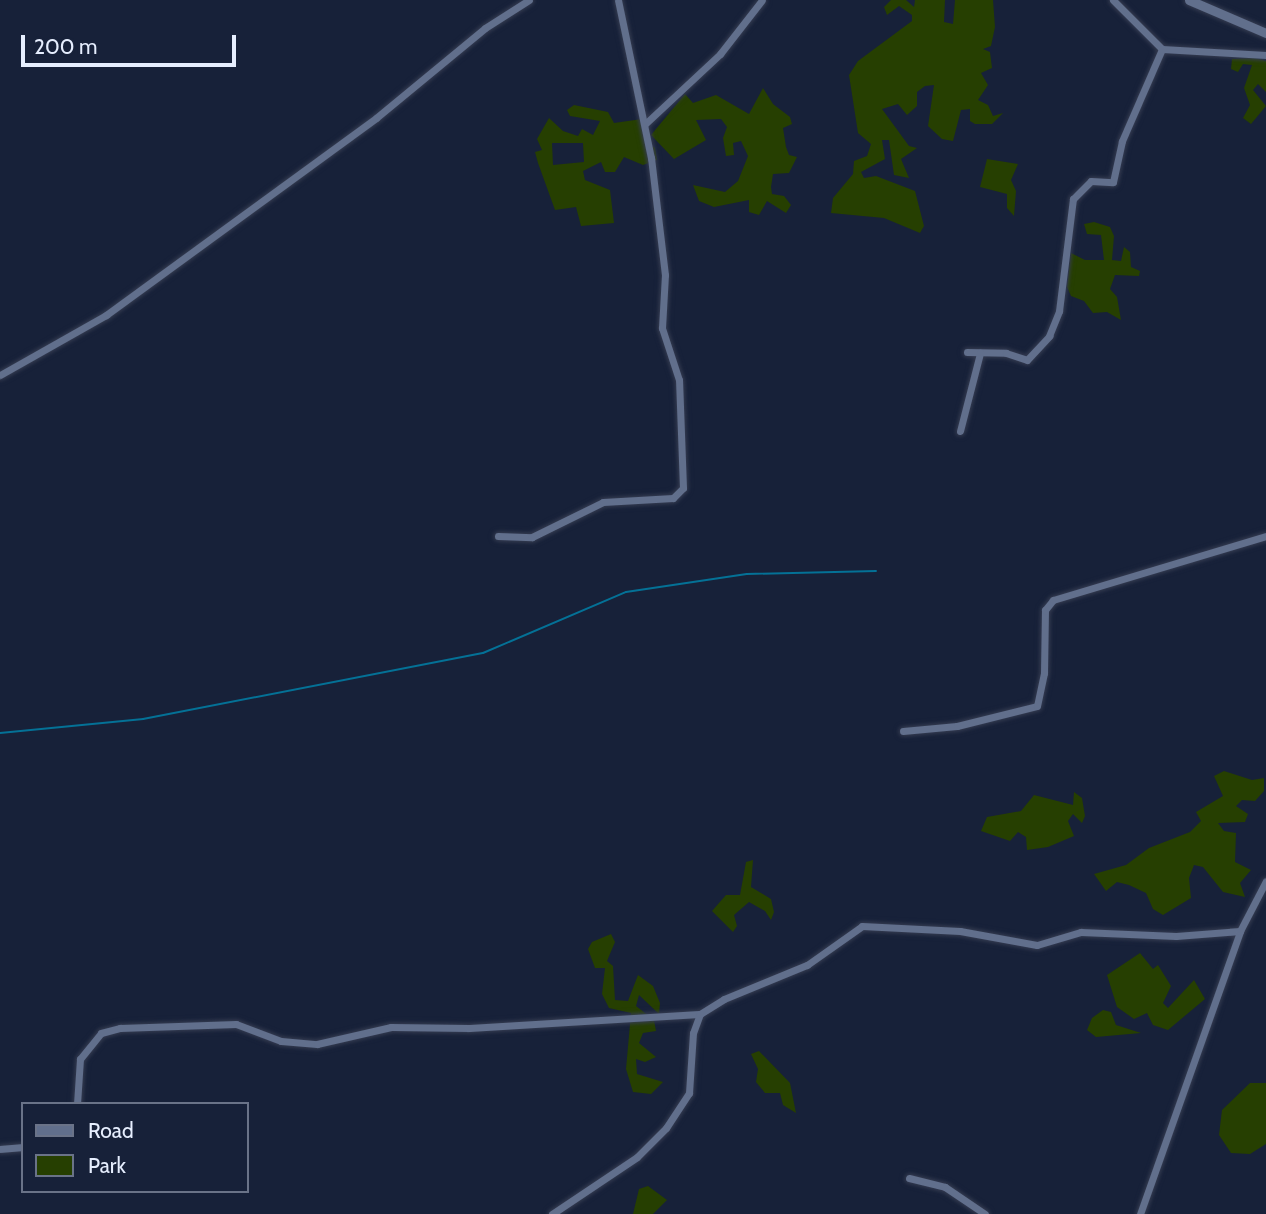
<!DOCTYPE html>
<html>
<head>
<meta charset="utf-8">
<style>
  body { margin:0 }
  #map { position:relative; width:1266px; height:1214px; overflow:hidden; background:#172139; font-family:Cabin,sans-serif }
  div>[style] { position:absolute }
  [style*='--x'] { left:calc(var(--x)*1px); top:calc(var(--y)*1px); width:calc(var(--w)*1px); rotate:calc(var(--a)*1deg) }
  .green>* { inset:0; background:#263f01 }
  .stream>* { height:2px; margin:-1px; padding:0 1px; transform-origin:1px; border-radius:1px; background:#047196 }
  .roads { filter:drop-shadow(0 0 2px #353c51) drop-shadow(0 0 2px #353c51) }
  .minor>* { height:7px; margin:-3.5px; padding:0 3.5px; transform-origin:3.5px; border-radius:3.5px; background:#616f8c }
  .tertiary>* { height:9px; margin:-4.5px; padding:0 4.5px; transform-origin:4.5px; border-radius:4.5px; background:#616f8c }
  span { translate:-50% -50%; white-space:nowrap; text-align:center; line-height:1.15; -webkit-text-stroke:7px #172139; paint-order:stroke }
  .legend { position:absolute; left:21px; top:1102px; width:228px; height:91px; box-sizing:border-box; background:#172139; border:2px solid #6a7388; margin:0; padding:9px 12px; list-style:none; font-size:21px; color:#e6eefe }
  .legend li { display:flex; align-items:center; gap:14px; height:35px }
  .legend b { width:35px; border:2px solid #6a7388 }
  .scale { position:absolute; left:21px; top:35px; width:215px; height:32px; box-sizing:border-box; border:4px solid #e6eefe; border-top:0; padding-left:9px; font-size:21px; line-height:24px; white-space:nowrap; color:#e6eefe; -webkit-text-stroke:5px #172139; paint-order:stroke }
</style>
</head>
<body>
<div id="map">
  <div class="green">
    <div style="clip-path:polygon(891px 0,906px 0,914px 7px,915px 0,945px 0,944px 22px,953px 24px,955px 0,993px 0,995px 27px,991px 46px,983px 49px,990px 52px,992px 68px,981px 73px,988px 85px,978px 100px,988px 105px,993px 116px,1003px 113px,992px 124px,975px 124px,970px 121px,970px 109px,961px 110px,953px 141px,942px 139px,928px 126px,934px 85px,925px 86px,917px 92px,917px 106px,907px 115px,898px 104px,882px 109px,909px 146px,917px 148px,901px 159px,909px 178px,894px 175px,889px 140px,882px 140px,885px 159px,861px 172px,864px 178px,876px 176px,915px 191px,924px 226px,920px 233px,884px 218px,831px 213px,833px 198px,853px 174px,854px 161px,867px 156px,871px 144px,858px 133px,849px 75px,858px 61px,912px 21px,912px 15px,899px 6px,887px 15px,884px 7px)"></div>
    <div style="clip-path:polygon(1255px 58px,1266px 61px,1266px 92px,1258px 84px,1253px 90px,1266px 106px,1251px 124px,1243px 118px,1250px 105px,1244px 88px,1252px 65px,1243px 64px,1238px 72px,1231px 69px,1232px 59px)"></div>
    <div style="clip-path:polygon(763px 88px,773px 104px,790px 117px,792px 124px,783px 128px,786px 147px,789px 155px,797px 157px,789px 173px,773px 174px,771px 187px,772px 194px,784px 196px,791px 205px,786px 213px,767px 201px,759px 215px,749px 212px,749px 200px,714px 207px,699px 201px,693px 185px,725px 192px,738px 181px,748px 156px,741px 141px,733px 143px,734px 155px,726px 156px,723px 138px,727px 127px,721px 119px,696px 120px,706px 140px,674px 159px,651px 135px,685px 94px,693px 103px,716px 95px,749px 114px)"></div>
    <div style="clip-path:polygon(evenodd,574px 105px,608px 112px,614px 123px,642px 119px,645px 140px,655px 148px,657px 160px,643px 165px,624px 157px,615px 172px,605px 172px,601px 162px,583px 171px,585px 180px,610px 190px,614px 223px,581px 226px,576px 207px,555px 210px,538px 163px,535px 152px,542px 150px,537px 139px,549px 118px,563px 131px,578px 136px,582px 129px,593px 135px,600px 121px,570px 116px,567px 110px,574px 105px,552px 143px,583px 143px,584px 162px,553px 165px,552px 143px)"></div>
    <div style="clip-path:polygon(987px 159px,1018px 164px,1011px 180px,1016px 191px,1014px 216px,1007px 208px,1007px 194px,980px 187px)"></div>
    <div style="clip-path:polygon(1094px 222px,1110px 227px,1114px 236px,1112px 260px,1121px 261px,1124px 247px,1130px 252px,1131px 267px,1140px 271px,1139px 276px,1115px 275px,1110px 289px,1117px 297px,1121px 320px,1107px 312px,1093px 313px,1084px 301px,1071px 296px,1067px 287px,1071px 253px,1085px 260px,1104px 260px,1101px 235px,1087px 234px,1084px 224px)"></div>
    <div style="clip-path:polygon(1224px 771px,1252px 780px,1264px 778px,1264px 791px,1255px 801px,1242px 800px,1236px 806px,1248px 814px,1245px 822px,1218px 823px,1224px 831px,1236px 833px,1235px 862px,1251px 870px,1240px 883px,1245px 897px,1223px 892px,1203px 867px,1194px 865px,1189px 878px,1191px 898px,1163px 915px,1153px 909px,1146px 893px,1129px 885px,1117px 882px,1106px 891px,1094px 874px,1126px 865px,1149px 848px,1190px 832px,1201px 821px,1196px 812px,1223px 796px,1214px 776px)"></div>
    <div style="clip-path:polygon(1074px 792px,1082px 798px,1085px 816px,1082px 823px,1073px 814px,1068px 821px,1074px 836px,1048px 847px,1027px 850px,1026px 837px,1018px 832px,1010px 841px,981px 831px,987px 817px,1021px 811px,1034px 795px,1073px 805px)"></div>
    <div style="clip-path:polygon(753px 860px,751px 887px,771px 899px,774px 912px,771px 920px,765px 911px,749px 902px,734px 915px,737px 926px,733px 932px,712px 911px,726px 895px,740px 895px,746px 862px)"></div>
    <div style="clip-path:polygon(611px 934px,615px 942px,607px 961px,613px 966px,615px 1000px,628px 1001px,638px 975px,653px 986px,660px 1003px,659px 1014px,639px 995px,636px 1006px,654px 1020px,656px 1031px,643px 1033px,639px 1043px,656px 1057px,645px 1062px,636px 1059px,637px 1074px,663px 1082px,651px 1094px,633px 1092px,626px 1069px,631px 1013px,609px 1008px,602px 994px,605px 968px,595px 968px,588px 949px,592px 942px)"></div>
    <div style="clip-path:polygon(1140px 953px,1153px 969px,1158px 965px,1171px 986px,1163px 1003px,1168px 1008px,1194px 980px,1205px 999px,1168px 1030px,1153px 1025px,1147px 1013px,1134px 1019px,1117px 1007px,1107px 975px)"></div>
    <div style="clip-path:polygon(1103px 1010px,1111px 1012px,1116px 1025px,1141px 1033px,1096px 1037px,1087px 1030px,1092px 1018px)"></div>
    <div style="clip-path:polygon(759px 1051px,790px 1083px,796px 1113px,783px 1105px,780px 1093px,765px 1093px,756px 1082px,758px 1069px,751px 1054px)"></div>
    <div style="clip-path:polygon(1250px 1083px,1266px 1083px,1266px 1144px,1250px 1154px,1231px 1153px,1219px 1135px,1222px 1110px)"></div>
    <div style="clip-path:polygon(648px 1186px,667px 1200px,653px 1214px,633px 1214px,639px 1189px)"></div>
  </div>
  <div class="stream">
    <div style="--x:0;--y:733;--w:144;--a:-5.6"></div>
    <div style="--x:143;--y:719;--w:346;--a:-11"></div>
    <div style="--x:483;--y:653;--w:155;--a:-23.1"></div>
    <div style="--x:626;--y:592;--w:122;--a:-8.5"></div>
    <div style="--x:747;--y:574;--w:129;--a:-1.3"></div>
  </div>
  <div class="roads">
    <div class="minor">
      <div style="--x:1113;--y:0;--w:69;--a:45"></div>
      <div style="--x:1162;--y:49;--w:104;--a:3.3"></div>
      <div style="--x:645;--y:124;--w:103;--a:-43"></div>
      <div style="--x:720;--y:54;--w:68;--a:-52.1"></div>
      <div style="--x:967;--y:352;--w:39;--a:1"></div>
      <div style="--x:1006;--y:353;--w:22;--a:18"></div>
      <div style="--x:1027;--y:360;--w:33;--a:-47"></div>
      <div style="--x:1049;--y:336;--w:27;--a:-68"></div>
      <div style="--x:1059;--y:311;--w:113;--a:-82.9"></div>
      <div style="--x:1073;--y:199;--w:25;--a:-45"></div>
      <div style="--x:1091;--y:181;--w:22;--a:3"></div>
      <div style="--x:1113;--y:182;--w:42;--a:-77.6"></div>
      <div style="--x:1122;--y:141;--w:100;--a:-66.5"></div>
      <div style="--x:0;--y:375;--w:122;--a:-29.5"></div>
      <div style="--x:106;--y:315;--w:334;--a:-36.1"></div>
      <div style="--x:376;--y:118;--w:141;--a:-39.5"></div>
      <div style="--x:485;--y:28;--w:52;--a:-32.5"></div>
      <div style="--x:960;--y:431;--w:81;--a:-75.6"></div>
      <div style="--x:498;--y:536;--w:34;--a:2"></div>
      <div style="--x:532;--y:537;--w:79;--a:-26.2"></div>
      <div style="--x:603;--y:502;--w:70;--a:-3.3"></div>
      <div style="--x:673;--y:498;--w:14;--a:-45"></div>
      <div style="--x:683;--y:488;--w:108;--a:-92.1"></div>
      <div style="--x:679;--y:380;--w:55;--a:-108.1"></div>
      <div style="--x:662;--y:328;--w:53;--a:-86.8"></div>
      <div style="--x:665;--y:275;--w:118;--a:-96.8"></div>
      <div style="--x:651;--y:158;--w:161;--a:-101.8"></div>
      <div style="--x:903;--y:731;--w:54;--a:-5.3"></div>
      <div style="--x:957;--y:726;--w:82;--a:-14"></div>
      <div style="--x:1037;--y:706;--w:34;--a:-78"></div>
      <div style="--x:1044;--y:673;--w:63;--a:-89.1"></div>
      <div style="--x:1045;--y:610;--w:13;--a:-51"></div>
      <div style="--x:1053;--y:600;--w:222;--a:-16.7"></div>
      <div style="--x:77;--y:1104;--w:45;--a:-86.2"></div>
      <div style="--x:80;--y:1059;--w:33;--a:-51"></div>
      <div style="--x:101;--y:1033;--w:20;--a:-15"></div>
      <div style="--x:120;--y:1028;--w:116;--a:-2"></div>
      <div style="--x:236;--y:1024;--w:48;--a:20.7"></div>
      <div style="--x:281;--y:1041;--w:36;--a:5"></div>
      <div style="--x:317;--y:1044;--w:76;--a:-12.9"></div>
      <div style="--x:391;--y:1027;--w:78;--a:0.7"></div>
      <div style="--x:469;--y:1028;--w:231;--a:-3.5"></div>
      <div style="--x:0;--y:1149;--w:23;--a:-5"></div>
      <div style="--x:909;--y:1178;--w:37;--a:14"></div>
      <div style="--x:945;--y:1187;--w:48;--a:34"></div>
      <div style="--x:552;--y:1214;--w:102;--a:-33.8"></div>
      <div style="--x:637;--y:1157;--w:41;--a:-45"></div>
      <div style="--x:666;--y:1128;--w:42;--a:-56.7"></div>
      <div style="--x:689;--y:1093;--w:60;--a:-86.2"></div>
      <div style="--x:693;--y:1033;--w:20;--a:-70"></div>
      <div style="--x:700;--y:1014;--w:28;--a:-32"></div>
      <div style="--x:724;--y:999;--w:90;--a:-22.3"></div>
      <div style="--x:807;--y:965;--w:67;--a:-35.3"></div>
      <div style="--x:862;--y:926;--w:98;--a:2.9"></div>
      <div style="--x:960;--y:931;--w:78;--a:10.3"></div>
      <div style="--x:1037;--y:945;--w:46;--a:-16.5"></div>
      <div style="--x:1081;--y:932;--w:95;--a:2.4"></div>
      <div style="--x:1176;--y:936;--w:64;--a:-4.5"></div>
      <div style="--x:1140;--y:1214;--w:300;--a:-70.5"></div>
      <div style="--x:1240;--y:931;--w:56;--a:-62.5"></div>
    </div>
    <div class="tertiary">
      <div style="--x:1189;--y:0;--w:84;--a:23.2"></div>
    </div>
  </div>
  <ul class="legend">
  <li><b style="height:9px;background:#616f8c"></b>Road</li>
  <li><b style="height:19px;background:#263f01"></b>Park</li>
  </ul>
  <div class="scale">200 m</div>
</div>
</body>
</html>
